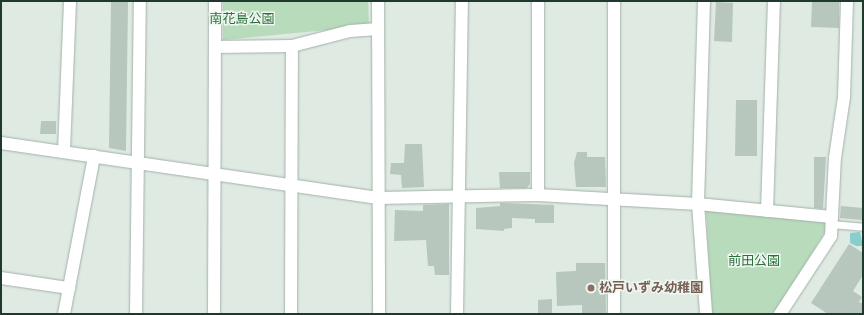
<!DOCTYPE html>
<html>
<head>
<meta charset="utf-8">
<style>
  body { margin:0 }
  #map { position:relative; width:864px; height:315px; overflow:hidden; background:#dfeae3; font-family:Rubik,"Noto Sans JP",sans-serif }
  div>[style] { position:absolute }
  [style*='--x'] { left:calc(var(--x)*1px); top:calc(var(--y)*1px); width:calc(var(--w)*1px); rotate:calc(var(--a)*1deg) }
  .green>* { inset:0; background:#b8dbbb }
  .water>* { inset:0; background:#87cecd }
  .building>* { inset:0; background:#b7c7be }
  .roads { filter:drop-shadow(0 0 1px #a2b1a9) drop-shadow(0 0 1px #a2b1a9) }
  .service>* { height:7px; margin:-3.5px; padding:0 3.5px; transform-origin:3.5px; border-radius:3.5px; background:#fff }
  .minor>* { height:12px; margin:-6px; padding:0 6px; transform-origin:6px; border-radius:6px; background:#fff }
  .tertiary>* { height:12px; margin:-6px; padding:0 6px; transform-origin:6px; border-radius:6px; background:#fff }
  .dots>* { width:11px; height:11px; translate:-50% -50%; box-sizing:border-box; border:2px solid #eff7f1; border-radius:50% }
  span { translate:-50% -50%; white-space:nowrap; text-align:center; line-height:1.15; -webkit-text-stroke:3px #eff7f1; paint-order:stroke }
  .park-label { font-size:13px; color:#2c6f3a }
  .education-label { font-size:13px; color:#785e54; font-weight:700 }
  .left { translate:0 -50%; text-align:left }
  .frame { position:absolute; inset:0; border:2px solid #20392e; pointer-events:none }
</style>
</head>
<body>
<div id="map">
  <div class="green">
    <div style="clip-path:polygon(223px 1px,368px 1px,369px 26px,223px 40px)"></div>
    <div style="clip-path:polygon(706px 210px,825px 222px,826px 230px,780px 306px,771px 314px,712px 314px)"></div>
  </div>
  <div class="water">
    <div style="clip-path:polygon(860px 232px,863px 246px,856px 246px,850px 243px,850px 233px)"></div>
  </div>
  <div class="building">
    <div style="clip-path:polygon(111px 1px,128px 1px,126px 151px,109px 148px)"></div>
    <div style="clip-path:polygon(812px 1px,839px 1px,839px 28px,811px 27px)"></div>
    <div style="clip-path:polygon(716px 2px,733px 3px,732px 42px,714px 41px)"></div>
    <div style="clip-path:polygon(736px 100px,757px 100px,757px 156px,735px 156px)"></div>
    <div style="clip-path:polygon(41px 121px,56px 121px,56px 134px,40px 134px)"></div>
    <div style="clip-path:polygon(405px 144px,422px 144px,424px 187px,402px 188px,401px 175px,390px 174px,391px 163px,404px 163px)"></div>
    <div style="clip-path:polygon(577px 152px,587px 152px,587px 157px,605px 157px,606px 187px,576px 187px,574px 163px)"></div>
    <div style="clip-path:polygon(814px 157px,826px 157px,823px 209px,814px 208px)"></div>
    <div style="clip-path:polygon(499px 172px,530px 172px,530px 184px,527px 188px,500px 188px)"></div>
    <div style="clip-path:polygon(500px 203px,554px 205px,554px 223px,535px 223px,535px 219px,512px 218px,512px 228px,504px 229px,504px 231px,476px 229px,476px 208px,500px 206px)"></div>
    <div style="clip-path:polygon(449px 204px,449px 275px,435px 275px,434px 266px,428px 266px,426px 240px,394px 241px,395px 210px,423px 211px,423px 205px)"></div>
    <div style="clip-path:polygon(841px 206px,863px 208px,862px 220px,840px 218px)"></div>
    <div style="clip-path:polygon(849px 244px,863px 253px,863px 275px,853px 291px,862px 297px,859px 302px,863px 304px,863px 314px,828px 314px,811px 303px)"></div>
    <div style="clip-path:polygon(576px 263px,605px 263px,606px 314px,582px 314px,582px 305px,557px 306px,556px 272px,576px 271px)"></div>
    <div style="clip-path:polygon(552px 299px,552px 314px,538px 314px,538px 300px)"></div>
  </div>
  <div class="roads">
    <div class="service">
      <div style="--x:831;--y:224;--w:32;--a:5"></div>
    </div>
    <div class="minor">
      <div style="--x:215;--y:1;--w:46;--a:90"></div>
      <div style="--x:215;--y:47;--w:77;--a:-0.7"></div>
      <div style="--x:292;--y:46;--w:60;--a:-14.5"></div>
      <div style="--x:350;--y:31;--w:28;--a:-4"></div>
      <div style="--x:614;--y:1;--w:313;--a:90"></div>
      <div style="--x:704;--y:1;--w:203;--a:91.7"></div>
      <div style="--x:698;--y:204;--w:110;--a:85.8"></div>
      <div style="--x:1;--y:143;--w:381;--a:8.3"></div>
      <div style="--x:378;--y:198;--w:160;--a:-1.1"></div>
      <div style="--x:538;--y:195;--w:160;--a:3.2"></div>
      <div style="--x:698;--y:204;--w:134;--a:5.6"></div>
      <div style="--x:64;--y:151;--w:150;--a:-87.7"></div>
      <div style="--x:538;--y:195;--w:194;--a:-90"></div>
      <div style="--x:767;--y:211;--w:210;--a:-88.1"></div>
      <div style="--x:1;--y:278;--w:69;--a:8.4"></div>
      <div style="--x:64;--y:314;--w:161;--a:-79.2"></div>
      <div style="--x:136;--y:314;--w:313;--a:-89.3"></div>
      <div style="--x:214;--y:314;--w:267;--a:-89.8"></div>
      <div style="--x:291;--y:314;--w:268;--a:-89.8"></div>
      <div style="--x:457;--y:314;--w:313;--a:-89.1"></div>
      <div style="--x:780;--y:314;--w:93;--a:-56.8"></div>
      <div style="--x:831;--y:236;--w:78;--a:-87.1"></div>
      <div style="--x:835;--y:158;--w:62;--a:-81.6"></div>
      <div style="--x:844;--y:97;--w:96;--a:-88.2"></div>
    </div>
    <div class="tertiary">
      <div style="--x:378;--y:1;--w:313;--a:89.8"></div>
    </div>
  </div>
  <div class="dots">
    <div style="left:591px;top:288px;background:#8d6e63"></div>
  </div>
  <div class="park-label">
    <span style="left:242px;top:19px">南花島公園</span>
    <span style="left:754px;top:261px">前田公園</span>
  </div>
  <div class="education-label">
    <span class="left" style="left:599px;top:288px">松戸いずみ幼稚園</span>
  </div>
  <div class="frame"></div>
</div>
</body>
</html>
